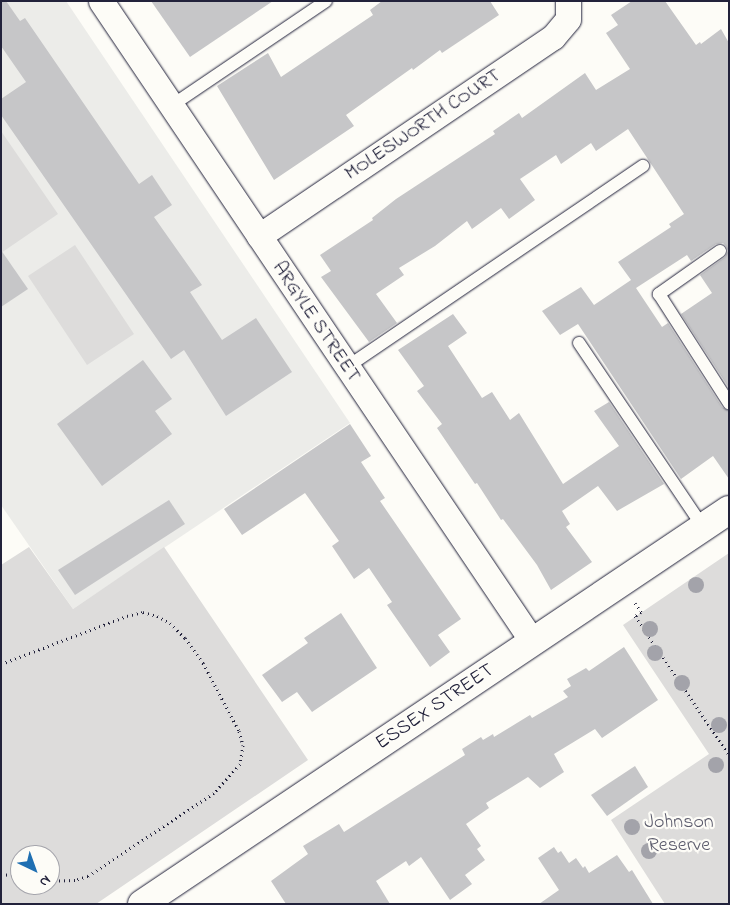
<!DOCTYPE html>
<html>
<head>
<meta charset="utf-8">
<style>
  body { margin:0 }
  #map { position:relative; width:730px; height:905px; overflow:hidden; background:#fdfcf7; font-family:"Indie Flower",sans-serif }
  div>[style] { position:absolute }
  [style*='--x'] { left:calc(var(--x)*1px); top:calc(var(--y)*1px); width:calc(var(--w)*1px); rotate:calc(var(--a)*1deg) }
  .built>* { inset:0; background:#ecece9 }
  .green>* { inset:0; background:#dddcdb }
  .building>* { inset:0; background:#c6c6c8 }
  .path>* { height:3px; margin-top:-1.5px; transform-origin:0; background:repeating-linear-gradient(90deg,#22223b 0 1px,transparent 0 5px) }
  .roads { filter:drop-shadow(0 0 1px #22223b) drop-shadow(0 0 1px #22223b) }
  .service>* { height:12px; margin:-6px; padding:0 6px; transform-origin:6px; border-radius:6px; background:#fdfcf7 }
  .minor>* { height:25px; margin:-12.5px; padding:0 12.5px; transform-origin:12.5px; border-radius:12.5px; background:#fdfcf7 }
  .tertiary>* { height:28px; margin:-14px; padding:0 14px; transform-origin:14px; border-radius:14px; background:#fdfcf7 }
  .trees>* { width:16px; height:16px; margin:-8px; border-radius:50%; background:#a3a3aa }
  span { translate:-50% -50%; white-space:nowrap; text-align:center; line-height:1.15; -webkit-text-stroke:4.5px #fdfcf7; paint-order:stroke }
  .street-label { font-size:20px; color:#22223b }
  .park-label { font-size:20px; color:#5a5a6b }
  .frame { position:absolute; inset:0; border:2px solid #22223b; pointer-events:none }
  .north { position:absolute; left:10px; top:845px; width:50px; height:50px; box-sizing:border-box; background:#fdfcf7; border:1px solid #a5a5ac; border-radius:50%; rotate:138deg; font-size:14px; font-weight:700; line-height:20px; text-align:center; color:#22223b }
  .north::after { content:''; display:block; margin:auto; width:18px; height:22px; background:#1f6fb2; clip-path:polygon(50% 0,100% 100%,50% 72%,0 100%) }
</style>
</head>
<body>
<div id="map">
  <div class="built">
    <div style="clip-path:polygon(1px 1px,66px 1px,350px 423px,73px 609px,1px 505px)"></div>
  </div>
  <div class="green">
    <div style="clip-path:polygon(1px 131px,58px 214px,1px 253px)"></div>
    <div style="clip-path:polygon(75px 245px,134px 334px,87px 365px,28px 276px)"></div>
    <div style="clip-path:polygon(evenodd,29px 547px,73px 609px,164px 547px,308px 760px,96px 904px,1px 904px,1px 565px,29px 547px,20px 855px,50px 855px,50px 885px,20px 885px,20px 855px)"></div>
    <div style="clip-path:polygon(729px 553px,729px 904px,665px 904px,611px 820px,709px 754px,623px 625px)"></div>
  </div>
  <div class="building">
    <div style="clip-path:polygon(1px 1px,6px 1px,20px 21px,25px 18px,139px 184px,152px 175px,172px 205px,154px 217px,202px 285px,190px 292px,222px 340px,256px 318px,292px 372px,226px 416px,184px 350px,171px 359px,1px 115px,1px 99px,26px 82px,1px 46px)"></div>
    <div style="clip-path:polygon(151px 1px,273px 1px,190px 57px)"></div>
    <div style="clip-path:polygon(382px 1px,490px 1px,499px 15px,442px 53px,440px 50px,413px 70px,412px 68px,346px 115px,354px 126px,274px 180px,217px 86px,268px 53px,281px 77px,373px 15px,370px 10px)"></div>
    <div style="clip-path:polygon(632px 1px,665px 1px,696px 45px,700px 42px,701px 44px,721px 29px,729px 43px,729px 388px,681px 314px,712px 293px,700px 275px,725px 257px,728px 251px,726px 246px,723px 243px,716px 244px,691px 261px,687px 255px,636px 288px,662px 327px,668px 323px,722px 407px,729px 411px,729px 479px,713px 456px,681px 479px,578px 324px,560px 335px,542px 311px,581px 287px,594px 305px,631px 280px,618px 262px,671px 227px,669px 224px,684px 214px,628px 129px,596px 151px,591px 143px,561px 164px,556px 155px,520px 179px,535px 200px,509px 219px,501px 208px,472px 229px,467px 221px,435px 246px,399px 268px,404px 275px,376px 294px,397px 323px,369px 342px,321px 277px,331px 271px,320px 255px,373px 220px,372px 218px,396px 199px,495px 134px,493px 131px,519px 113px,522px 118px,585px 73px,596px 90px,630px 69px,606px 33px,618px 25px,611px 15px)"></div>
    <div style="clip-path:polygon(1px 250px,28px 289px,1px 307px)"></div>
    <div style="clip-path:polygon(453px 314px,467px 333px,448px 346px,482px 398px,492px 392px,510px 420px,519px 413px,563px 484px,619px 446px,594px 411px,609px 402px,664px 484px,617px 511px,598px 486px,562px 511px,570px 524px,566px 527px,592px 562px,551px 590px,537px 565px,503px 519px,501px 520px,477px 483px,475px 484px,437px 428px,442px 424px,417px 391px,424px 386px,398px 350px)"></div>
    <div style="clip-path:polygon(143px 360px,172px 399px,155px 411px,172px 434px,102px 486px,57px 424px)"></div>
    <div style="clip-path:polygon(350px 424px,371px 456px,361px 462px,385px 498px,380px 501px,461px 619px,438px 635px,450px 652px,430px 667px,387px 605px,392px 602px,369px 568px,354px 579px,332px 546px,339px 541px,305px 493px,242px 535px,224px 509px)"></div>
    <div style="clip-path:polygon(169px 500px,185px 524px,75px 595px,58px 570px)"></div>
    <div style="clip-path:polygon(341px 613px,377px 668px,312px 712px,297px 692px,282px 702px,262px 675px,308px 643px,304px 638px)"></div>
    <div style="clip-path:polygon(624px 647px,658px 700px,602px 738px,595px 729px,554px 754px,564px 772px,540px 788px,528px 777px,486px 803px,489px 808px,466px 824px,481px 846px,477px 849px,485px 860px,465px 875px,472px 884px,450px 900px,421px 857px,409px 866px,406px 861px,376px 881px,390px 904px,286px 904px,271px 881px,308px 854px,303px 846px,339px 824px,344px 832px,465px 755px,462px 749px,481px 737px,483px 740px,493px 734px,494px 737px,530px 715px,532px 718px,568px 697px,563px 691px,571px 686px,567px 679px,586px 668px,589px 671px)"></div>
    <div style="clip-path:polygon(635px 766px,648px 787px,607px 816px,591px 795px)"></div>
    <div style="clip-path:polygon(554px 847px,558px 853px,561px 851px,569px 863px,576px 858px,583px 868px,585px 866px,589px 873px,617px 855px,629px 872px,632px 870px,653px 904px,539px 904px,559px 890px,538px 858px)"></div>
  </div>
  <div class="path">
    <div style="--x:635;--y:603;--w:11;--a:56"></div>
    <div style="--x:641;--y:612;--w:7;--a:146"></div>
    <div style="--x:635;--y:616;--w:168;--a:55.9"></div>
    <div style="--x:1;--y:664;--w:135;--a:-20.9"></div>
    <div style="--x:127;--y:616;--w:16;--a:-14"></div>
    <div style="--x:143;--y:612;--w:15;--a:16"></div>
    <div style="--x:157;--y:616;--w:15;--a:28"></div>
    <div style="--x:170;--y:623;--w:21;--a:45"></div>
    <div style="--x:185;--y:638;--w:31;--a:54"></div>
    <div style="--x:203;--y:663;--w:77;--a:62.1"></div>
    <div style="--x:239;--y:731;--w:15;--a:74"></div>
    <div style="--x:243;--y:745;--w:19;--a:99"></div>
    <div style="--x:240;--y:764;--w:39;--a:132"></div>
    <div style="--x:214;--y:793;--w:151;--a:146.6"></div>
    <div style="--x:88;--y:876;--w:14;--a:163"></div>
    <div style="--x:75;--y:880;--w:25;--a:178"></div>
    <div style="--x:1;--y:874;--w:19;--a:6"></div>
  </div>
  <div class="roads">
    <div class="service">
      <div style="--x:171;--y:106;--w:187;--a:-34.1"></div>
      <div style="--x:720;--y:251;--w:75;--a:144.8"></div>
      <div style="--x:659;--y:294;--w:130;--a:57.3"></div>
      <div style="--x:579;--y:343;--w:222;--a:56"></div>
      <div style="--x:347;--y:367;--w:358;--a:-34.2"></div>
    </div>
    <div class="minor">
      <div style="--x:101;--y:1;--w:772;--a:56.04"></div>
      <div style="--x:259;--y:236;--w:355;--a:-34.1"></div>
      <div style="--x:553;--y:37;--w:23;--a:-50"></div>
      <div style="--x:568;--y:19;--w:18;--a:-90"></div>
    </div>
    <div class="tertiary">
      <div style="--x:142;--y:904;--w:707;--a:-33.87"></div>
    </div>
  </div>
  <div class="trees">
    <div style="left:696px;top:585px"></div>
    <div style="left:650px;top:629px"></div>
    <div style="left:655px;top:653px"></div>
    <div style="left:682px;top:683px"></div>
    <div style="left:719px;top:725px"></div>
    <div style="left:716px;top:765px"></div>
    <div style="left:632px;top:827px"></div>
    <div style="left:649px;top:851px"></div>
  </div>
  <div class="street-label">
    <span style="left:423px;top:125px;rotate:-34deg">MOLESWORTH COURT</span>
    <span style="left:316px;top:322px;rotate:56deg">ARGYLE STREET</span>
    <span style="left:435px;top:707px;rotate:-34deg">ESSEX STREET</span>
  </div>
  <div class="park-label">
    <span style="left:679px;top:834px">Johnson<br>Reserve</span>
  </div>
  <div class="frame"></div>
  <div class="north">N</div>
</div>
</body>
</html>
